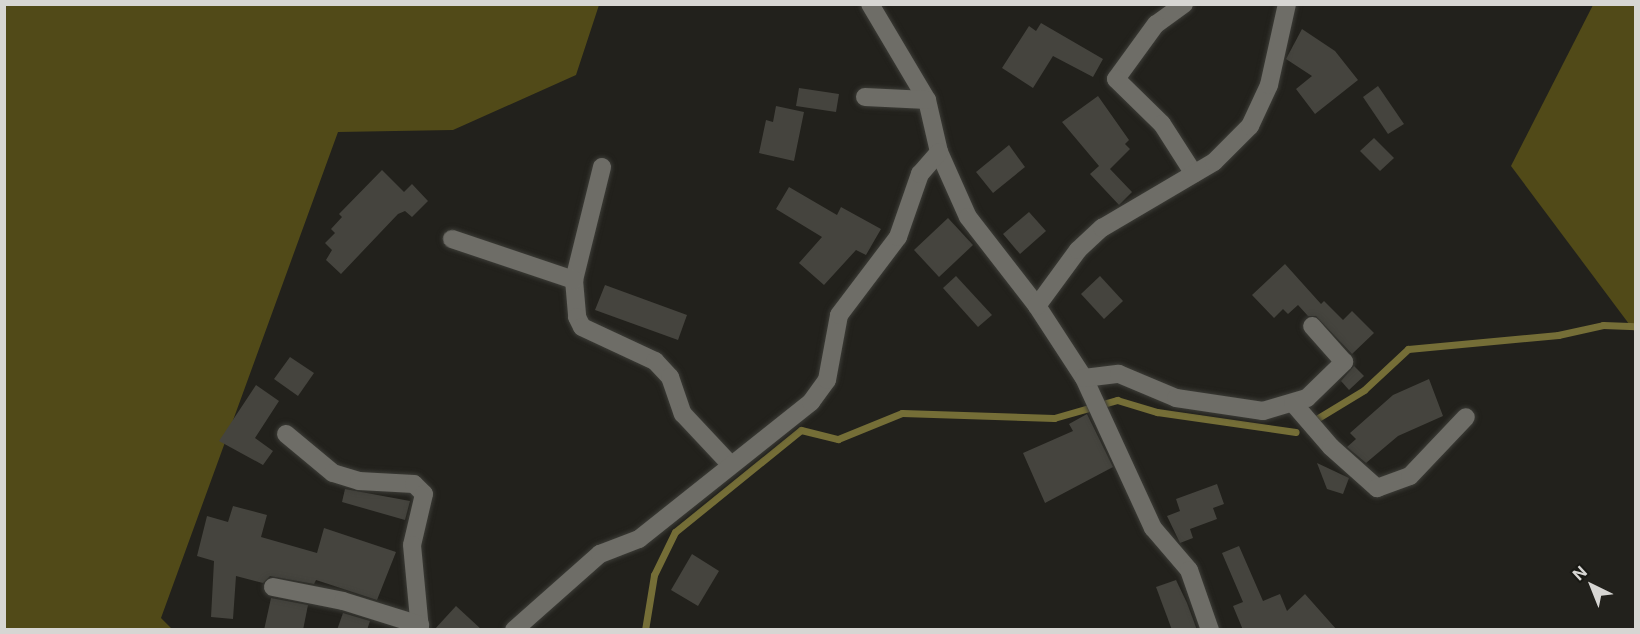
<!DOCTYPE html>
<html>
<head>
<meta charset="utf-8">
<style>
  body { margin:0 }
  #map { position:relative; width:1640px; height:634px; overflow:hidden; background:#22211c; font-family:Inter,sans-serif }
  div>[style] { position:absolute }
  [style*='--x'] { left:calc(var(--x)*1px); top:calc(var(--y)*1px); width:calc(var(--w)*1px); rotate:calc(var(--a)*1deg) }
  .green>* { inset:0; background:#514a18 }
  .stream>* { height:7px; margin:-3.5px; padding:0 3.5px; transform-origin:3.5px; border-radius:3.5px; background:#756e37 }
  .building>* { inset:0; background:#45443e }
  .roads { filter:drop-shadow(0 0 2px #3c3c37) drop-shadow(0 0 2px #3c3c37) }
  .street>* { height:18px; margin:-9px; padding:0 9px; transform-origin:9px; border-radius:9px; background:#6e6d67 }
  span { translate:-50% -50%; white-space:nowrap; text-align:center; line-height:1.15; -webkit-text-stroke:4.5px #181813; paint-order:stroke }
  .frame { position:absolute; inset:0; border:6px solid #d7d6d3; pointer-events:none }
  .north { position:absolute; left:1562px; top:556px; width:60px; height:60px; -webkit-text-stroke:4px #181813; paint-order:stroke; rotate:317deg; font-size:16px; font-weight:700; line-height:24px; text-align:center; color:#d7d6d3 }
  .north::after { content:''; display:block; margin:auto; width:21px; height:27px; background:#d7d6d3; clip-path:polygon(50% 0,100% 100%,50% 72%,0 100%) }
</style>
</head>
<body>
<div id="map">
  <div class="green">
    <div style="clip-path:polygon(4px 5px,599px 5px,576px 75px,453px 130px,338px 132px,161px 618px,172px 629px,5px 629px)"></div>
    <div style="clip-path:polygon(1593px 5px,1635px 5px,1635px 332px,1511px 166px)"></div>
  </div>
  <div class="stream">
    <div style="--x:1318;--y:418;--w:54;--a:-31.3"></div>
    <div style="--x:1364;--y:390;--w:60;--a:-43"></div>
    <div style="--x:1408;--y:349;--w:151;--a:-5.3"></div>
    <div style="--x:1558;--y:335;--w:46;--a:-12.5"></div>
    <div style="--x:1603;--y:325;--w:33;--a:2"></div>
    <div style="--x:645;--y:630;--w:56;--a:-80.7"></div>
    <div style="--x:654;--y:575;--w:48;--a:-64"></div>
    <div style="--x:675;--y:532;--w:162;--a:-39"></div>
    <div style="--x:801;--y:430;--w:38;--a:14"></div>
    <div style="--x:838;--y:439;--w:69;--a:-22.1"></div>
    <div style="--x:902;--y:413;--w:152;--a:1.9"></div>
    <div style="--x:1054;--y:418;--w:66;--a:-15.9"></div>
    <div style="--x:1117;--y:400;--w:42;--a:16.7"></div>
    <div style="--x:1157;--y:412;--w:140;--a:8.2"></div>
  </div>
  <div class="building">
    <div style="clip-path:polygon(1041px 23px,1103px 59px,1093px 77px,1053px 56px,1033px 88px,1002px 68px,1029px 26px,1036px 31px)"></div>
    <div style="clip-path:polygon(1302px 29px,1335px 51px,1358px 80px,1315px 114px,1296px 89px,1312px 76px,1286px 59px)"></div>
    <div style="clip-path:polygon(1378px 86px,1404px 124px,1388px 134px,1363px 97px)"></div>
    <div style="clip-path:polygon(799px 88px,839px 94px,836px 112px,796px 106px)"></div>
    <div style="clip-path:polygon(1098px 96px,1129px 140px,1125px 144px,1130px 149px,1110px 169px,1132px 192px,1119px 205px,1090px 174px,1099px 166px,1062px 122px)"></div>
    <div style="clip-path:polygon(776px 106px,804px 112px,794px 161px,759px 153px,766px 120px,773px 122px)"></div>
    <div style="clip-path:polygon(1374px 138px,1394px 158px,1380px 171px,1360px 151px)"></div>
    <div style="clip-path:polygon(1009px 145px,1025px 167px,993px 193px,976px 172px)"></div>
    <div style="clip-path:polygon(382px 170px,404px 192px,412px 184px,428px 201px,412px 217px,405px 211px,398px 214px,341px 274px,326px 260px,332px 250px,325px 243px,335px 233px,331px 229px,342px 217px,339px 214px)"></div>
    <div style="clip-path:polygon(789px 187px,837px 215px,841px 207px,881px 229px,866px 255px,856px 250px,824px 285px,799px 263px,822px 237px,776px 209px)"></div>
    <div style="clip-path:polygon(1029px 212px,1046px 231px,1020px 254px,1003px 234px)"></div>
    <div style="clip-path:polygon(948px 218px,973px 245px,939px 277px,914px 250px)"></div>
    <div style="clip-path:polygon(1285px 264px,1321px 304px,1324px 301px,1343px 320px,1352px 311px,1374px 333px,1352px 354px,1316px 316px,1308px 316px,1298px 305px,1288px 314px,1283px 309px,1274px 318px,1252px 295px)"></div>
    <div style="clip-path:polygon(956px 276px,992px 315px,978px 327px,943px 288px)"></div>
    <div style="clip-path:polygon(1100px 276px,1123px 301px,1104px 319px,1081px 294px)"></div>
    <div style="clip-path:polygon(605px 285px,687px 315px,678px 340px,595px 310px)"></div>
    <div style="clip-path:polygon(290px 357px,314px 373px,298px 396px,274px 379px)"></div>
    <div style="clip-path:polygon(1354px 366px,1364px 376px,1349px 390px,1341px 381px)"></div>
    <div style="clip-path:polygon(1429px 379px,1443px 416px,1398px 436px,1366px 463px,1347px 447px,1356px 439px,1350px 433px,1393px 395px)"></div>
    <div style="clip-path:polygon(256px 385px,279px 401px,255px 438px,273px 451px,263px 465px,219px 441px)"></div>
    <div style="clip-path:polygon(1087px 414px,1113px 467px,1045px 503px,1023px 453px,1073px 431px,1069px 424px)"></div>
    <div style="clip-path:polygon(1317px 463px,1349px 478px,1343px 494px,1327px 489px)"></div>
    <div style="clip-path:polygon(1217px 484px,1224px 504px,1213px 508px,1217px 519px,1190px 529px,1193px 538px,1180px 543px,1167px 516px,1180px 511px,1176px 499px)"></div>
    <div style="clip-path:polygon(345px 489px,410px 501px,405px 520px,342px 502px)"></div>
    <div style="clip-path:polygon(233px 506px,267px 515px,261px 537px,317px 553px,324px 528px,396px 552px,377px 600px,316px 580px,314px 584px,270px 576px,263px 583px,236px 576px,233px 619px,211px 617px,214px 561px,197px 556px,207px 516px,228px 522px)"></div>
    <div style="clip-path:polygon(1239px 546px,1263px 601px,1280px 594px,1287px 611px,1305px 594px,1337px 630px,1243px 630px,1233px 606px,1243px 602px,1222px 553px)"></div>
    <div style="clip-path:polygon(692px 554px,719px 571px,698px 606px,671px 590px)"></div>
    <div style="clip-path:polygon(1176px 580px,1187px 603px,1197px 630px,1172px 630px,1156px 587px)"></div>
    <div style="clip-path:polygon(271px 598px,308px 605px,303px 630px,264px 630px)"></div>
    <div style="clip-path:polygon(456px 606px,482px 630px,434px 630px)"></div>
    <div style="clip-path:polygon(343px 613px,370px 621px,367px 630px,337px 630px)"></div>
  </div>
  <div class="roads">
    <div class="street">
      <div style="--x:870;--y:4;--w:112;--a:59.3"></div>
      <div style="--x:927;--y:100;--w:53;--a:77"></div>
      <div style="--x:939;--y:152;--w:71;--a:66"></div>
      <div style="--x:968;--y:217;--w:113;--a:52.2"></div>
      <div style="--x:1037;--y:306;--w:86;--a:56.9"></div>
      <div style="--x:1084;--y:378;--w:165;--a:65.3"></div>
      <div style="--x:1153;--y:528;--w:55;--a:49.4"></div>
      <div style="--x:1189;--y:570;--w:64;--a:70.7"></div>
      <div style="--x:1184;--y:4;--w:34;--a:144"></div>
      <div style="--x:1156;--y:24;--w:68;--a:126"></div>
      <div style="--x:1116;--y:79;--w:64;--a:44.4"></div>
      <div style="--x:1162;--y:124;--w:59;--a:57.4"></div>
      <div style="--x:865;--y:97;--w:62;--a:2.8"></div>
      <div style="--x:602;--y:167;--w:116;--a:103.9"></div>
      <div style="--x:574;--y:280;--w:37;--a:85"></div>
      <div style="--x:577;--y:317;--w:11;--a:63"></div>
      <div style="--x:582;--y:327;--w:81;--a:25"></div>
      <div style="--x:655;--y:361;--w:22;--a:47"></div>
      <div style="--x:670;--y:377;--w:39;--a:71"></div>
      <div style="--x:683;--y:414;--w:69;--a:46.8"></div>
      <div style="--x:452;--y:239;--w:129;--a:18.6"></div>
      <div style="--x:1037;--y:306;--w:69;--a:-53.8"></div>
      <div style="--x:1078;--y:250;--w:33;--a:-43"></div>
      <div style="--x:1102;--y:228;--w:130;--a:-30.5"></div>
      <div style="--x:1214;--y:162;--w:51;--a:-45"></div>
      <div style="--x:1250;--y:126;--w:45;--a:-65.1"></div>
      <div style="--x:1269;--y:85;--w:83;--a:-77.5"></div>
      <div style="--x:1084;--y:378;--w:35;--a:-7"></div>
      <div style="--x:1119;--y:374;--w:62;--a:22.8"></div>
      <div style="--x:1176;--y:398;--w:88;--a:8.5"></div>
      <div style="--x:1263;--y:411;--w:46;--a:-16.5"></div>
      <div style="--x:1307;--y:398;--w:52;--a:-44.2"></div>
      <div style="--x:1344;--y:362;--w:48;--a:-131.6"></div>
      <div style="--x:1293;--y:403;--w:58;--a:49.2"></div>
      <div style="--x:1331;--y:447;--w:62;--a:41.7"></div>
      <div style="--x:1377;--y:488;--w:35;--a:-20"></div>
      <div style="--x:1410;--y:476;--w:81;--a:-46.5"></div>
      <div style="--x:286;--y:434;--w:61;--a:39.7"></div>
      <div style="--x:333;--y:473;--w:27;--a:17"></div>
      <div style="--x:359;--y:481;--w:55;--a:3.1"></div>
      <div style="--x:414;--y:484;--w:14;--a:45"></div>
      <div style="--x:424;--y:494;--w:52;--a:103.2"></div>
      <div style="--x:412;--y:545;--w:85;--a:84.6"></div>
      <div style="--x:273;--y:587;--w:71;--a:11.3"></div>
      <div style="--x:343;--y:601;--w:81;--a:17.3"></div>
      <div style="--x:514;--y:630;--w:115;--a:-41.5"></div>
      <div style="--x:600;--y:554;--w:42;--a:-21"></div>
      <div style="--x:639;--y:539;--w:220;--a:-38.5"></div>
      <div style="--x:811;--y:402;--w:27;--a:-54"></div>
      <div style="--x:827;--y:380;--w:66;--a:-79.5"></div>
      <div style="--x:839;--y:315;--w:98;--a:-52.9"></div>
      <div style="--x:898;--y:237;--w:67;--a:-70.8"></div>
      <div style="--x:920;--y:174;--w:29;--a:-49"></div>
    </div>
  </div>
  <div class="frame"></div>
  <div class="north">N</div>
</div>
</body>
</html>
